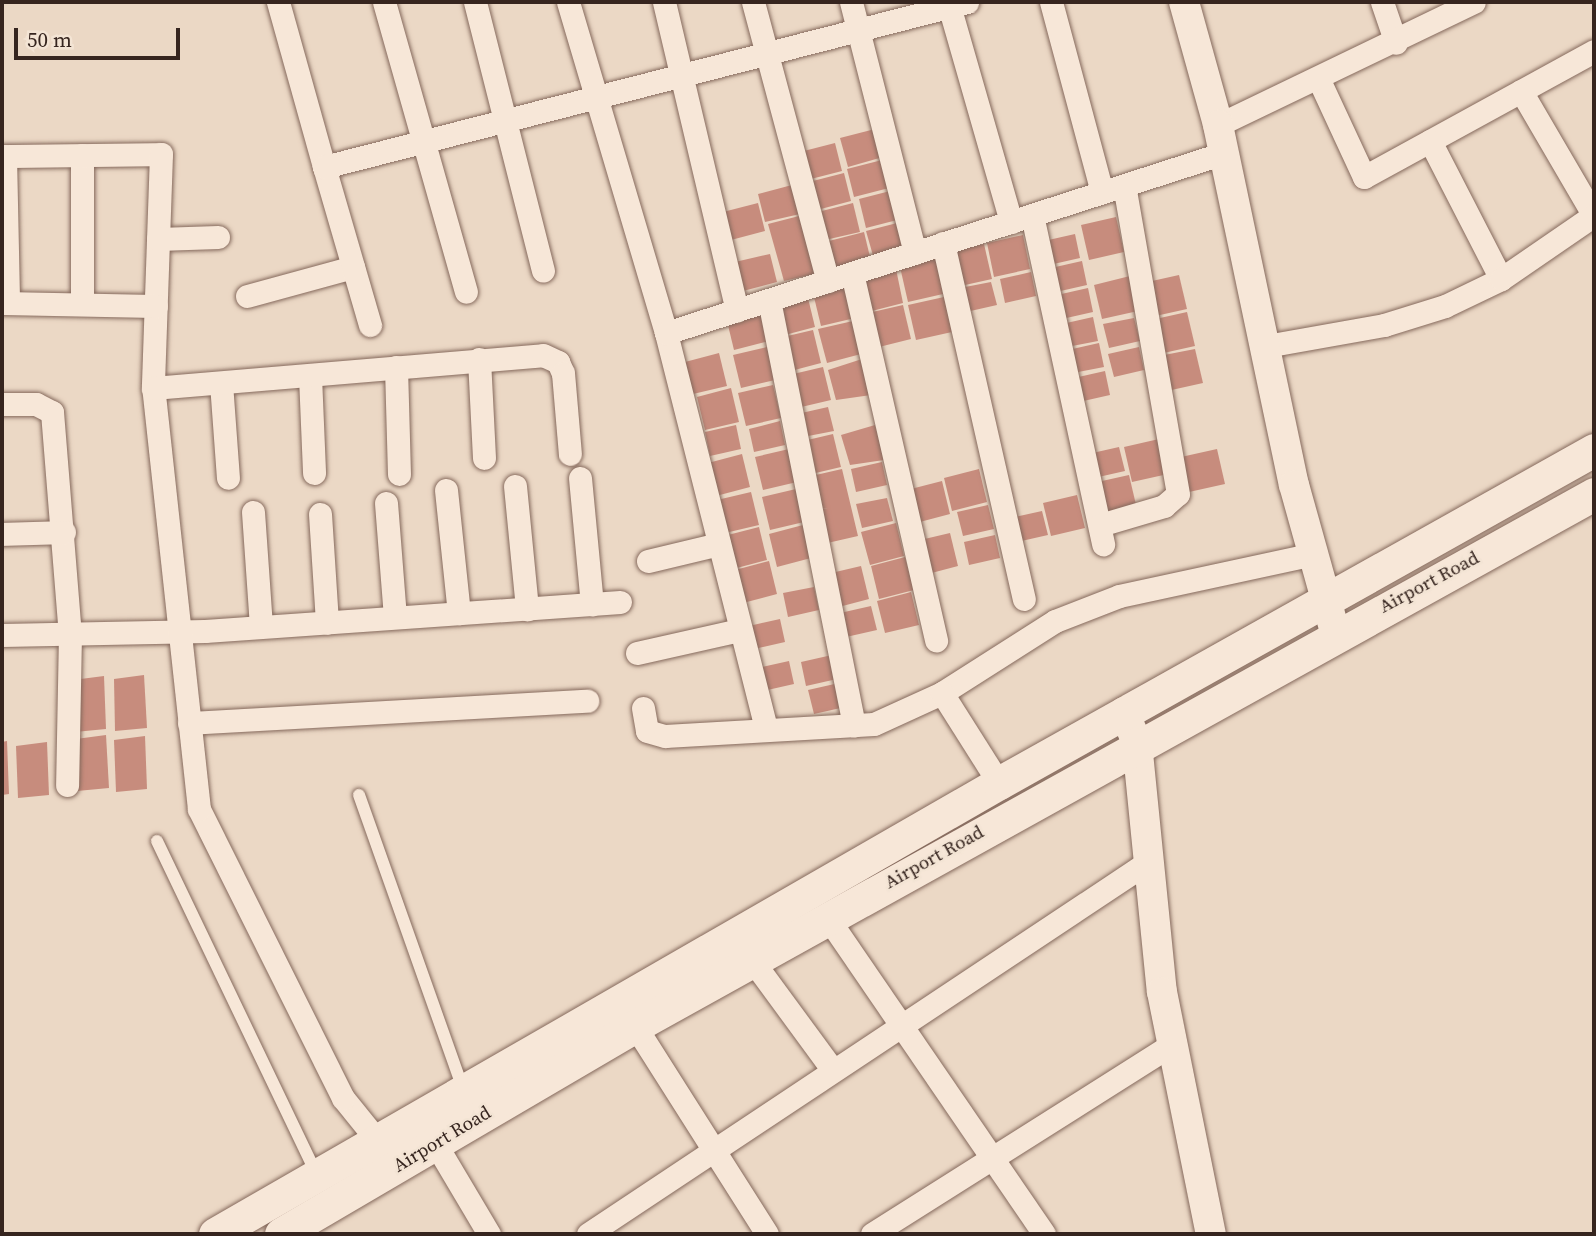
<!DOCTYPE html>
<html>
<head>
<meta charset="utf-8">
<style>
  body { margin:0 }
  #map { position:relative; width:1596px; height:1236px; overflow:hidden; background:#ebd8c5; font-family:"Source Serif 4",serif }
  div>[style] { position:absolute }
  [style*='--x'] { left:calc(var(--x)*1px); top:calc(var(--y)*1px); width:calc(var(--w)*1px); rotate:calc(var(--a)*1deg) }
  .building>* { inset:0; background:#c78c7d }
  .roads { filter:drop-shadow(0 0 2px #85695c) drop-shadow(0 0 2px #85695c) }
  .service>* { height:12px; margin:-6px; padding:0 6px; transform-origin:6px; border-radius:6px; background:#f7e7d8 }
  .minor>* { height:23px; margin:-11.5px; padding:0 11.5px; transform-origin:11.5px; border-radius:11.5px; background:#f7e7d8 }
  .tertiary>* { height:30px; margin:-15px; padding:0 15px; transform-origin:15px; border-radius:15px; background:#f7e7d8 }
  .secondary>* { height:33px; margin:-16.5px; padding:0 16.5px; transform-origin:16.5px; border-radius:16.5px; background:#f7e7d8 }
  span { translate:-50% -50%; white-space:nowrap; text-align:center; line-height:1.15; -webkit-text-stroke:5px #f3e4d4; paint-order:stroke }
  .street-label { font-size:19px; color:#36251f }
  .frame { position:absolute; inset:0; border:4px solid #36251f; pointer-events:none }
  .scale { position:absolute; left:14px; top:28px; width:166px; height:32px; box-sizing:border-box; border:4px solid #36251f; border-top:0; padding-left:9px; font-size:21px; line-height:24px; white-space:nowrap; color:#36251f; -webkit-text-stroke:5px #f3e4d4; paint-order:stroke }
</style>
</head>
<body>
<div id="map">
  <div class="building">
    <div style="clip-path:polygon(875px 129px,883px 157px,848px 167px,840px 138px)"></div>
    <div style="clip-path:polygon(835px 143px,842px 171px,807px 180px,800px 152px)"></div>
    <div style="clip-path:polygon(882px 160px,889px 188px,854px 197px,847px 169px)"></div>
    <div style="clip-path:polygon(844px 173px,851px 201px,817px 210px,809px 182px)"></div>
    <div style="clip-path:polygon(792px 185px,800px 214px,765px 222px,758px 194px)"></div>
    <div style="clip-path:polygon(894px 190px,901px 219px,866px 228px,859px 199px)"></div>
    <div style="clip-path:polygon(758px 203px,765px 231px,731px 240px,723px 212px)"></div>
    <div style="clip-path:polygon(853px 203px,860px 232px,825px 240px,818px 212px)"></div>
    <div style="clip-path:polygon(803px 215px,818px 273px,784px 281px,768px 224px)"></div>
    <div style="clip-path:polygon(1116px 217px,1124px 252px,1089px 260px,1081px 225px)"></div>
    <div style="clip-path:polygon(901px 222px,908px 250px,874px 259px,866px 231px)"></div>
    <div style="clip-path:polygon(864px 232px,871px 261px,837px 270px,829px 241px)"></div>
    <div style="clip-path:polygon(1075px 234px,1080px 258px,1049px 265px,1044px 241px)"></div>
    <div style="clip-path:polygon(1023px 235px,1030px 269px,994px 277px,987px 243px)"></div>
    <div style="clip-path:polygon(984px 244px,992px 279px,956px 287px,949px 252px)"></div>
    <div style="clip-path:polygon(770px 254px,777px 282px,743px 291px,735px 262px)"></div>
    <div style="clip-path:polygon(936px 259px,943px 294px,908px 302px,900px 267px)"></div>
    <div style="clip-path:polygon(1082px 261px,1087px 285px,1056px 292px,1051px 268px)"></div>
    <div style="clip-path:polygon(896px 269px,903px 303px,868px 312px,860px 277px)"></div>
    <div style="clip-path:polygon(1031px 272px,1036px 296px,1005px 303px,1000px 279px)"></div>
    <div style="clip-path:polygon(1179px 275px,1187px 309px,1151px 317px,1143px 283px)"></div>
    <div style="clip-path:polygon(1130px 276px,1138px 311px,1102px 319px,1094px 285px)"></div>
    <div style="clip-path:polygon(991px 282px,997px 305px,966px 312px,960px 288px)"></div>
    <div style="clip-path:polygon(847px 285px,855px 318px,821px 326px,813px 293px)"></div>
    <div style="clip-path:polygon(1088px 288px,1093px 312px,1062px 319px,1057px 295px)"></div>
    <div style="clip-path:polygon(807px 294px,815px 327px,781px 336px,772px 303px)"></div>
    <div style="clip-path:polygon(944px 297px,952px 332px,916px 340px,908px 305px)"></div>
    <div style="clip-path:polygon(903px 305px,911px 339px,875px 348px,868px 313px)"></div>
    <div style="clip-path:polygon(760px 308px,769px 341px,734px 350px,726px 317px)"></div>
    <div style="clip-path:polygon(1187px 312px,1195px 346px,1159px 354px,1151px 320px)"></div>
    <div style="clip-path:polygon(1093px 317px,1098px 341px,1067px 347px,1062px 324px)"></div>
    <div style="clip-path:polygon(1134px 318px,1140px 341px,1109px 348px,1103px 324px)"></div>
    <div style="clip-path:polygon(853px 321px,861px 354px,827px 363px,818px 329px)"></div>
    <div style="clip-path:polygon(813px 330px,821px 363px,787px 372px,779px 338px)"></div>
    <div style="clip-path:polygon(1099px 343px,1104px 367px,1073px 373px,1068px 350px)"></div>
    <div style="clip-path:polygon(767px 347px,775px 380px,741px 388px,733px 355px)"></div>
    <div style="clip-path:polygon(1139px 347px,1144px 370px,1114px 377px,1108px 354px)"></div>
    <div style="clip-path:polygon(1195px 349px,1203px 383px,1167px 391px,1159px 356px)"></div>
    <div style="clip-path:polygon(719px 353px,727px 386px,693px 394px,685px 362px)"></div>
    <div style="clip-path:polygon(862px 359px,871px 395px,836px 400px,828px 370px)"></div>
    <div style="clip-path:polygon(823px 367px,831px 400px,797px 408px,789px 375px)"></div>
    <div style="clip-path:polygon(1105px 371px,1110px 395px,1079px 402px,1074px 378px)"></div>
    <div style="clip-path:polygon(773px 385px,781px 418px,746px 426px,738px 393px)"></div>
    <div style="clip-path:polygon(731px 388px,739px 422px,705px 430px,697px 397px)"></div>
    <div style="clip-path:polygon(828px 407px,834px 431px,803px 437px,797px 414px)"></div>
    <div style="clip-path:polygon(780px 421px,785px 445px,754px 452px,749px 429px)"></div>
    <div style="clip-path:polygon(736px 425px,741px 449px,710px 456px,705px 432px)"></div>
    <div style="clip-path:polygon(875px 425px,884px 460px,850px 465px,841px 435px)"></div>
    <div style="clip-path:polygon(833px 434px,841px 467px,807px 475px,799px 442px)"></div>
    <div style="clip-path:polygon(1159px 439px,1168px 474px,1132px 482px,1124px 447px)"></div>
    <div style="clip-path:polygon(1119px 447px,1125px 471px,1094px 478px,1088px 454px)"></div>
    <div style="clip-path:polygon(789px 449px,797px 482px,763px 490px,755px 457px)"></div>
    <div style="clip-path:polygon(1217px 449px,1225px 484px,1189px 492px,1181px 457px)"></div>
    <div style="clip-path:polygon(742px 454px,750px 487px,716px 496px,708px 463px)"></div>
    <div style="clip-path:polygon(882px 462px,887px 485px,856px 492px,851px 469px)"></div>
    <div style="clip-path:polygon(842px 469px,858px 536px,823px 544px,815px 511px,828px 508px,815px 510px,807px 477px)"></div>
    <div style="clip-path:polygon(979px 469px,987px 502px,952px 511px,944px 478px)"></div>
    <div style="clip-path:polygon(1129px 475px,1137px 509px,1101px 517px,1093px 483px)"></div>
    <div style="clip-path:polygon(942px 481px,950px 514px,916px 523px,907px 490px)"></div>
    <div style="clip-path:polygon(796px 489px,804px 522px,770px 530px,762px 497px)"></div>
    <div style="clip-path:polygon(751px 492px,759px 525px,725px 533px,717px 500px)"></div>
    <div style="clip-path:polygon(1077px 495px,1085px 528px,1051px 536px,1043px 503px)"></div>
    <div style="clip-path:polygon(887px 498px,893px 521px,862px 528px,856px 504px)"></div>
    <div style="clip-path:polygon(988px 505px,994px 529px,963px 536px,957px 512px)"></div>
    <div style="clip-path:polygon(1042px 511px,1048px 535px,1017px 542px,1011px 518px)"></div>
    <div style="clip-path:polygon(896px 523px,904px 556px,870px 565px,861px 532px)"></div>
    <div style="clip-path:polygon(803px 525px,811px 558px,777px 567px,769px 534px)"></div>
    <div style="clip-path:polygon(759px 527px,767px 560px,733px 569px,724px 536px)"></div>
    <div style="clip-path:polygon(950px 533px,958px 566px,924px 575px,916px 541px)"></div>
    <div style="clip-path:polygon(995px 535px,1000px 558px,969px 565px,964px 542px)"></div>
    <div style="clip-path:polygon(905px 557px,914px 590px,879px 599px,871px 566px)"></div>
    <div style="clip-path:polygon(769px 561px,777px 594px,743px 603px,735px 570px)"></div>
    <div style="clip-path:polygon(861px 566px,869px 599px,835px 608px,827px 574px)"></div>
    <div style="clip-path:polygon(814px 587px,819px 610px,788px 617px,783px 593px)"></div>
    <div style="clip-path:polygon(911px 592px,919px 625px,885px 633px,877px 601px)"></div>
    <div style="clip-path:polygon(871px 606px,877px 630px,846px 637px,840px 613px)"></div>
    <div style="clip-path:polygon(780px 619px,785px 642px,754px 649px,749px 626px)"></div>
    <div style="clip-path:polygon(832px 655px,837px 679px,806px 686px,801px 662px)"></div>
    <div style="clip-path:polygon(789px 661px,794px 684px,763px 691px,758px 668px)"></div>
    <div style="clip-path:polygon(144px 675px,147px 728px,115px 731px,114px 679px)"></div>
    <div style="clip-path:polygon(104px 676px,106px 729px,75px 732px,73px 680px)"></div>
    <div style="clip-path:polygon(839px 683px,845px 707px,814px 714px,808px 690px)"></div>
    <div style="clip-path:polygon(106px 735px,109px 788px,77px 791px,76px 739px)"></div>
    <div style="clip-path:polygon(145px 736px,147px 789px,116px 792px,114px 740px)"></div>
    <div style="clip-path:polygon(7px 741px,9px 794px,2px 795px,2px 742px)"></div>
    <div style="clip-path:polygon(47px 742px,49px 795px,18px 798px,16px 746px)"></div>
  </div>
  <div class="roads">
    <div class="service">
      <div style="--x:359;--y:795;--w:312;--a:70.5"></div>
      <div style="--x:157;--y:841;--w:370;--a:64.4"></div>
    </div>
    <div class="minor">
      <div style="--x:278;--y:2;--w:171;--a:74.4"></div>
      <div style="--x:384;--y:2;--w:301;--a:74.2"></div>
      <div style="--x:475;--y:2;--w:277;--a:75.8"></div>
      <div style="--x:568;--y:2;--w:345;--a:73.5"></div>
      <div style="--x:666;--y:333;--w:406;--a:75.8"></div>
      <div style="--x:664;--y:2;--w:317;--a:76.7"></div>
      <div style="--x:753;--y:2;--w:289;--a:75"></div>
      <div style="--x:851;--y:2;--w:259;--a:75.7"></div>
      <div style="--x:948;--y:2;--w:229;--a:74"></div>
      <div style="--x:1051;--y:2;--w:197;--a:75"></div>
      <div style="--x:1382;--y:2;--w:43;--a:71.1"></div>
      <div style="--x:1319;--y:80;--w:107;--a:65.1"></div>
      <div style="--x:1364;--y:177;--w:262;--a:-28.7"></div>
      <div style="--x:1521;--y:91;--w:145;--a:59.7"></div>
      <div style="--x:1218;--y:125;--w:284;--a:-25.7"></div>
      <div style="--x:1430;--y:141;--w:155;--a:62.8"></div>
      <div style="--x:82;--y:155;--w:149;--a:90"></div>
      <div style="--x:2;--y:156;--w:159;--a:-0.7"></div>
      <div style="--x:161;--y:154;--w:234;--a:92"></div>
      <div style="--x:5;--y:156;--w:147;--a:88.8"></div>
      <div style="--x:1032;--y:215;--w:337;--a:77.8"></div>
      <div style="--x:158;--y:239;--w:60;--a:-1.9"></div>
      <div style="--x:943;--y:243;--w:365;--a:77.2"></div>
      <div style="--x:852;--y:273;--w:377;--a:77.1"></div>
      <div style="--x:247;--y:296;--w:110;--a:-15.3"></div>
      <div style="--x:769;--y:300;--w:434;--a:78.7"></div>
      <div style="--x:2;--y:303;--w:154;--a:1.1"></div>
      <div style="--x:370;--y:325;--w:165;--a:-106.2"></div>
      <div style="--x:324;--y:167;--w:664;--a:-14.39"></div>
      <div style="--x:666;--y:333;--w:586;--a:-17.88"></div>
      <div style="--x:1266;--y:346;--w:120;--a:-10.1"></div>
      <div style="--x:1384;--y:325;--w:64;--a:-17.3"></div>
      <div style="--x:1445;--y:306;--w:62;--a:-25.7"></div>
      <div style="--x:1501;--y:279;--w:113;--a:-34.5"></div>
      <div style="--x:479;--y:359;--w:99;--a:87.1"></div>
      <div style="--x:396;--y:367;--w:107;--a:88.4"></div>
      <div style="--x:310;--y:376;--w:97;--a:87.6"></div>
      <div style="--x:221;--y:383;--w:95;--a:85.8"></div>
      <div style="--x:2;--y:404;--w:34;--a:0"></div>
      <div style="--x:36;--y:404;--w:18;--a:27"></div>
      <div style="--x:52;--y:412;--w:223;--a:85.4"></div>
      <div style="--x:70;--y:634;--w:151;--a:91.1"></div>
      <div style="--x:580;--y:478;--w:127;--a:84.6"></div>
      <div style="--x:515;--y:486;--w:124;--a:84.4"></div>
      <div style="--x:446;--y:490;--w:124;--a:84"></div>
      <div style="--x:386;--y:503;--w:114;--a:85.5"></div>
      <div style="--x:253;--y:512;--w:114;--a:86"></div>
      <div style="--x:320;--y:514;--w:109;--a:86.3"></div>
      <div style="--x:1100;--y:525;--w:67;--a:-16.5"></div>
      <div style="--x:1164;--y:506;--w:18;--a:-41"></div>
      <div style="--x:1178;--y:494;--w:313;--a:-99.9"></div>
      <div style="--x:2;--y:534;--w:62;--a:-1.8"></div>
      <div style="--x:648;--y:561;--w:73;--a:-13.5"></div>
      <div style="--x:2;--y:635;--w:203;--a:-1.1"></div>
      <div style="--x:205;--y:631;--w:416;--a:-4"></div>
      <div style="--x:637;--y:653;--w:105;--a:-12.7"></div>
      <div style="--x:942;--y:693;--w:134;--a:-32.5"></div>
      <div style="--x:1055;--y:621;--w:69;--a:-21.3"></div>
      <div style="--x:1119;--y:596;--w:198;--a:-12.2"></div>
      <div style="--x:643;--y:708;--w:23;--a:80"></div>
      <div style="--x:647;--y:731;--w:19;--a:16"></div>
      <div style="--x:665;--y:736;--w:209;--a:-3.3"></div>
      <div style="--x:874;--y:724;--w:75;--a:-24.5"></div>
      <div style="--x:942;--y:693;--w:107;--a:57.7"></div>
      <div style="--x:189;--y:723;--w:399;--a:-3.2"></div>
      <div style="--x:827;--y:917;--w:384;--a:55.6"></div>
      <div style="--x:752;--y:960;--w:135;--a:53.7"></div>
      <div style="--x:635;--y:1026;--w:246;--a:57.6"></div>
      <div style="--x:435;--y:1143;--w:106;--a:59.3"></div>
      <div style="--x:386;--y:1151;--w:68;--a:-129.1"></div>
      <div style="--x:343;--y:1098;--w:323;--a:-116.5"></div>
      <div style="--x:199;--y:809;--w:424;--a:-96.2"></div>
      <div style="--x:153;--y:388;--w:391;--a:-4.8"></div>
      <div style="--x:543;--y:355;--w:17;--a:25"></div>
      <div style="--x:558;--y:362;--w:12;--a:66"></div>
      <div style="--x:563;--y:373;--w:81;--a:85.1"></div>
      <div style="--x:588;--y:1234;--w:676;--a:-33.6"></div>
      <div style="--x:872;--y:1234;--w:355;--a:-32.3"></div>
    </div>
    <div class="tertiary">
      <div style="--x:1184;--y:2;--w:128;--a:74.5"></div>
      <div style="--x:1218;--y:125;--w:368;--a:78.1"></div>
      <div style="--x:1294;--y:485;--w:153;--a:74.4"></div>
      <div style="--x:1124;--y:712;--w:34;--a:67"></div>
      <div style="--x:1137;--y:743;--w:250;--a:84.3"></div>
      <div style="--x:1162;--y:992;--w:247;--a:78.6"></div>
    </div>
    <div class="secondary">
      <div style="--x:215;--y:1234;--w:904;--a:-29.91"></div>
      <div style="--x:999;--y:783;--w:682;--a:-29.23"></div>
      <div style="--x:281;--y:1234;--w:411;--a:-30.4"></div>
      <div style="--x:635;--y:1026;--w:1097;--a:-29.02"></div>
    </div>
  </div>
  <div class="street-label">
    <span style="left:1429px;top:582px;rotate:-28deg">Airport Road</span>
    <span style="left:934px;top:857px;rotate:-29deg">Airport Road</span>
    <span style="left:442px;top:1139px;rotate:-31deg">Airport Road</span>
  </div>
  <div class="frame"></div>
  <div class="scale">50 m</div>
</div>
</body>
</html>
